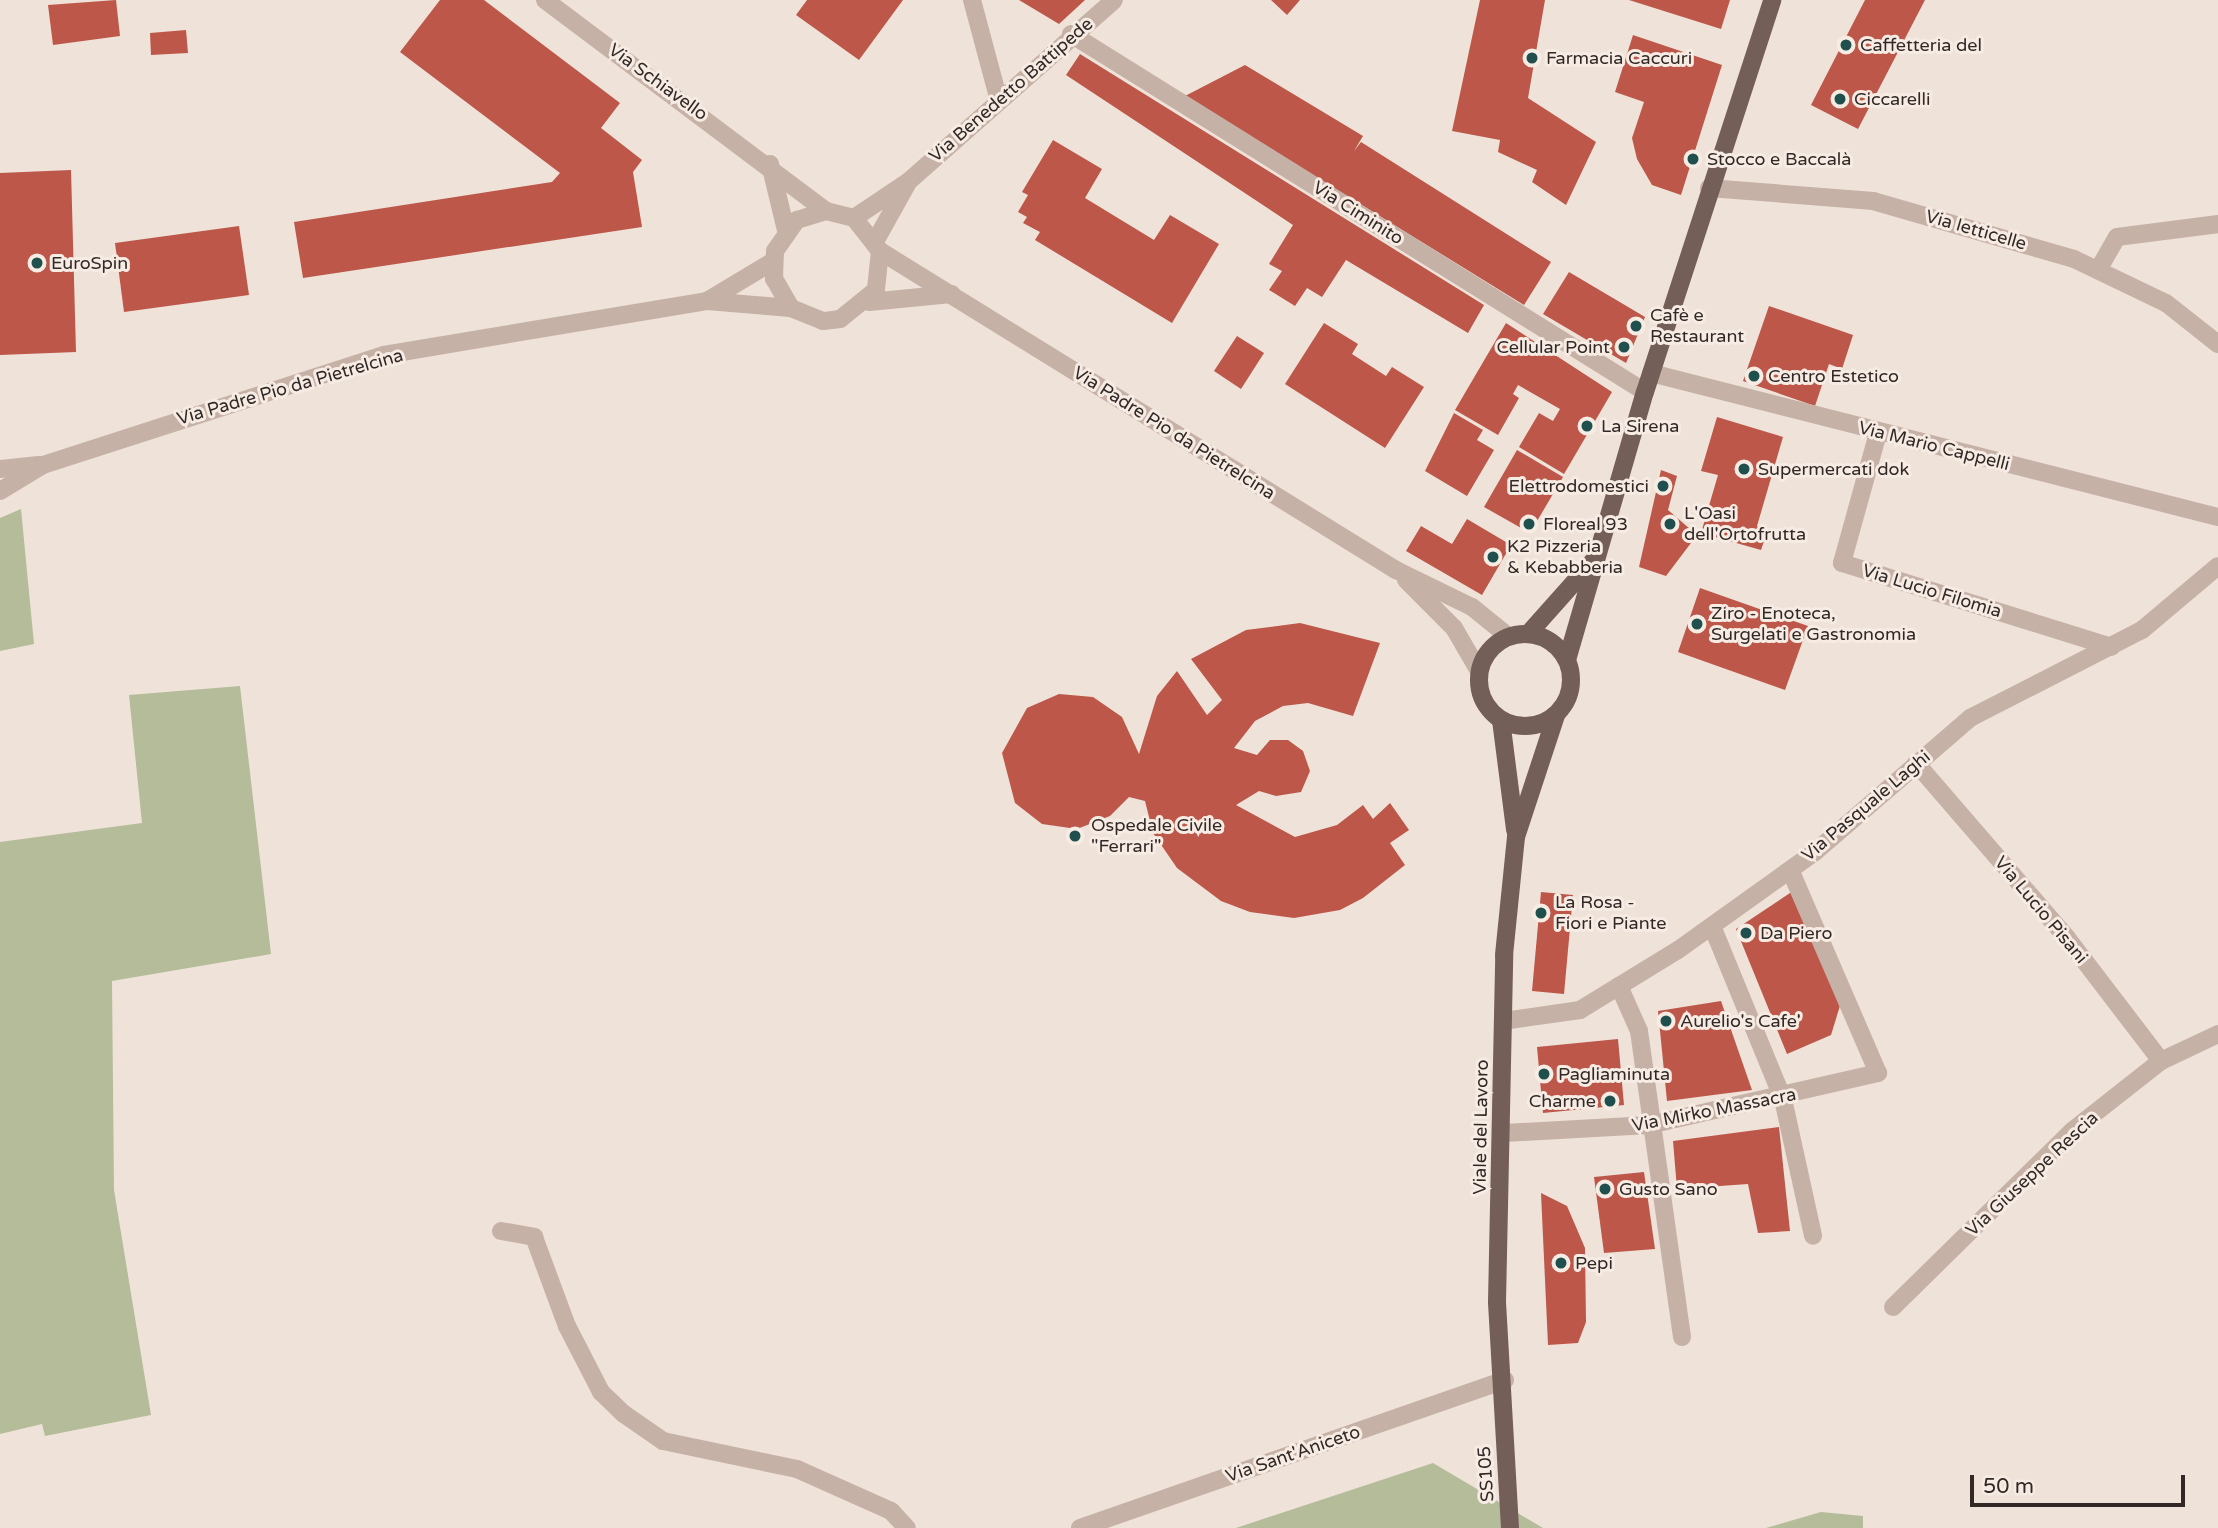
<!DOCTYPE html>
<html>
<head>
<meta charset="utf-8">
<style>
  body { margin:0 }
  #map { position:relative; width:2218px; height:1528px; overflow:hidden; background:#efe2d9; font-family:"Varela Round",sans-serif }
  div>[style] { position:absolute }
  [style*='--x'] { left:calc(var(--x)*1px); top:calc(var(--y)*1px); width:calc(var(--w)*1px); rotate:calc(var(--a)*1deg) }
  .green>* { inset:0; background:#b5bc9a }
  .building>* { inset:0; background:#bd5749 }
  .minor>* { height:18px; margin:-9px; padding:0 9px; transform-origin:9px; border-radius:9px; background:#c6b1a6 }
  .major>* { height:18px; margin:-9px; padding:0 9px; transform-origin:9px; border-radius:9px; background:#735e58 }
  .major>.ring { margin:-9px; padding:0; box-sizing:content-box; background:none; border:18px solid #735e58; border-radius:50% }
  .dots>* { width:19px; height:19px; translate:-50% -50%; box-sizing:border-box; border:4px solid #f7ece4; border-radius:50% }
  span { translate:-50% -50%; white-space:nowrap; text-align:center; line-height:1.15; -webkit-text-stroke:6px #f7ece4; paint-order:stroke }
  .poi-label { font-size:18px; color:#322926 }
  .left { translate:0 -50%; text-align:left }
  .right { translate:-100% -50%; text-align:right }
  .street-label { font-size:18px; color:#322926 }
  .scale { position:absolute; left:1970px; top:1475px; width:215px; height:32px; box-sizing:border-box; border:4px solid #322926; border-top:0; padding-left:9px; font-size:21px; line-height:24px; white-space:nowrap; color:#322926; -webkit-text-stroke:5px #f7ece4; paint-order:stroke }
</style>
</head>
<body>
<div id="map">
  <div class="green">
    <div style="clip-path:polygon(21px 509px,34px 644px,0 651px,0 518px)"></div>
    <div style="clip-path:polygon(240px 686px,271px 954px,112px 981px,114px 1190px,151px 1415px,45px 1436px,42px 1424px,0 1434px,0 842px,142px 823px,129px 695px)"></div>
    <div style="clip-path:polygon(1433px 1463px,1543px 1528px,1236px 1528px)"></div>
    <div style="clip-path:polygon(1821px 1512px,1863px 1516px,1863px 1528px,1766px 1528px)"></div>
  </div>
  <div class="building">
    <div style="clip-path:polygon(116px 0,120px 36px,53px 45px,48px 5px)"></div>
    <div style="clip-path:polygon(440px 0,484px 0,620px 103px,601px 128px,642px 160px,633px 172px,642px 227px,303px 278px,294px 222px,552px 182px,560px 173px,400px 52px)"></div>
    <div style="clip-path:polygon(807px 0,903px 0,859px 60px,796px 15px)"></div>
    <div style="clip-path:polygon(1019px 0,1085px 0,1059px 24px)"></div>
    <div style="clip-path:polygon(1271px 0,1300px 0,1287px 15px)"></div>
    <div style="clip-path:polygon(1480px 0,1545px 0,1528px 98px,1596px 142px,1566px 205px,1532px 182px,1537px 170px,1498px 152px,1500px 140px,1452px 131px)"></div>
    <div style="clip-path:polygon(1629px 0,1730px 0,1721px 29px)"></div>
    <div style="clip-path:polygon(1865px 0,1925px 0,1858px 129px,1811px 105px)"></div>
    <div style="clip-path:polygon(186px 30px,188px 53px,151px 55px,150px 33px)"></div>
    <div style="clip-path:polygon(1633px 35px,1722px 65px,1681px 195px,1652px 185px,1637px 159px,1632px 138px,1644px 102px,1615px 92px)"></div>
    <div style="clip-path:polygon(1080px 54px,1484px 305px,1468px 333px,1346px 260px,1322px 297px,1307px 288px,1295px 306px,1269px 290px,1282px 271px,1269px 264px,1293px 225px,1066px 75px)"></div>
    <div style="clip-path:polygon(1245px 65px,1363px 136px,1354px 151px,1361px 142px,1551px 262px,1524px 305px,1185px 96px)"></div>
    <div style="clip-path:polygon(1053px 140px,1102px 169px,1085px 198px,1154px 240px,1170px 215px,1219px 244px,1172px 323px,1035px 240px,1040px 232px,1023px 223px,1027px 217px,1018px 212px,1028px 195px,1022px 192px)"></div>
    <div style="clip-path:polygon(71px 170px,76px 352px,0 355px,0 173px)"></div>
    <div style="clip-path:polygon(239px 226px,249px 295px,124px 312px,115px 243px)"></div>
    <div style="clip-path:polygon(1569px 272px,1645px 317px,1626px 363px,1543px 314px)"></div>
    <div style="clip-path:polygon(1769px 306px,1853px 335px,1842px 369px,1829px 364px,1815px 406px,1743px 381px)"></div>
    <div style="clip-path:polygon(1324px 323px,1358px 344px,1352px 354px,1386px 376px,1392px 367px,1424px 387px,1385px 448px,1285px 384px)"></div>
    <div style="clip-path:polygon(1506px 323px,1612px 392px,1564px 474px,1519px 447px,1539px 413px,1553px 421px,1560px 409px,1518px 385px,1513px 394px,1519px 398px,1498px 435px,1455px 410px)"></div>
    <div style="clip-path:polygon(1237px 336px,1264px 353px,1241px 389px,1214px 371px)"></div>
    <div style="clip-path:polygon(1454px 413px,1483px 430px,1477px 440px,1494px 450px,1467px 496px,1425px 471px)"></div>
    <div style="clip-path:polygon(1717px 417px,1783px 437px,1757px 526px,1768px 529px,1761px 550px,1701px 533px,1718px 475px,1701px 471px)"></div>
    <div style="clip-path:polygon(1517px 450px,1563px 477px,1530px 533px,1484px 507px)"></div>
    <div style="clip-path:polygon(1661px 470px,1677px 476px,1668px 510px,1697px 535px,1666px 576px,1639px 567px)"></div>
    <div style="clip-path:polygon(1467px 519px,1511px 545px,1482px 595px,1406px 551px,1421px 526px,1452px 544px)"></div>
    <div style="clip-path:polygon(1700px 588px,1808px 626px,1785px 690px,1678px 652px)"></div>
    <div style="clip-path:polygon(1300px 623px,1380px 643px,1353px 716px,1308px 703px,1283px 706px,1255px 721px,1234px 748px,1257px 755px,1270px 740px,1288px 740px,1303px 751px,1310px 771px,1301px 792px,1276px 796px,1259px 791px,1236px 805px,1295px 837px,1337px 825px,1363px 805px,1373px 819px,1390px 803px,1409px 830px,1390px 843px,1405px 865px,1363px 898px,1340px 910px,1294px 918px,1250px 912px,1221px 901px,1177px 868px,1153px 833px,1145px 801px,1129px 797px,1110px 816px,1077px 829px,1042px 824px,1015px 803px,1002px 753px,1027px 708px,1059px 694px,1093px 697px,1122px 717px,1139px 754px,1157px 696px,1177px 671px,1207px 715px,1222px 700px,1191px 659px,1246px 630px)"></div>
    <div style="clip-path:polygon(1793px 891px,1843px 996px,1831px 1035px,1787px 1054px,1736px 929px)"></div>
    <div style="clip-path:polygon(1541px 892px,1573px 895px,1564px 994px,1532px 991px)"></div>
    <div style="clip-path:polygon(1721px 1001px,1752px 1090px,1667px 1101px,1658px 1011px)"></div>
    <div style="clip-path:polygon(1618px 1039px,1624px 1105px,1543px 1113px,1537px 1047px)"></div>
    <div style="clip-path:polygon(1779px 1127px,1790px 1231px,1758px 1233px,1748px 1184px,1677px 1189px,1673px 1141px)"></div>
    <div style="clip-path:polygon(1644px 1172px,1655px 1249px,1604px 1253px,1594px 1177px)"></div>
    <div style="clip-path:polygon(1541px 1193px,1567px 1206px,1585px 1248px,1586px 1322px,1578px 1343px,1548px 1345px)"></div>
  </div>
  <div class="minor">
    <div style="--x:545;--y:0;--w:351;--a:36.9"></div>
    <div style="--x:972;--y:0;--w:100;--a:75"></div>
    <div style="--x:1071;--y:34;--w:676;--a:31.95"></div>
    <div style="--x:770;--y:164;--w:68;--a:76.4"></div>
    <div style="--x:1709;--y:188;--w:165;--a:4.5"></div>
    <div style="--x:1873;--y:201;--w:209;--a:16.1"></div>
    <div style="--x:2074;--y:259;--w:102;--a:25.6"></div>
    <div style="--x:2166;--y:303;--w:66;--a:38.3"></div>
    <div style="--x:854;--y:218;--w:66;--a:-33.9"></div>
    <div style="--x:909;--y:181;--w:273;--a:-41.4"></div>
    <div style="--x:876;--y:240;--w:64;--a:-61"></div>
    <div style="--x:880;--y:251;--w:39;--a:96"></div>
    <div style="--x:876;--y:290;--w:46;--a:141.1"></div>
    <div style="--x:840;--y:319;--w:17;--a:173"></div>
    <div style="--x:823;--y:321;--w:35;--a:-158"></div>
    <div style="--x:791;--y:308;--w:34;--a:-120"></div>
    <div style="--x:774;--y:279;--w:28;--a:-88"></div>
    <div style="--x:775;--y:251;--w:38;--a:-55"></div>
    <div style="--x:797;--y:220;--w:30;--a:-17"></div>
    <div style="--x:826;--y:211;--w:29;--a:14"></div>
    <div style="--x:854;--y:218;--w:42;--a:51.8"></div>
    <div style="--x:880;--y:251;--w:607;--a:31.73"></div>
    <div style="--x:1396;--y:570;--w:85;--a:26"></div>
    <div style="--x:1472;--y:607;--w:46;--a:38.9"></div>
    <div style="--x:2098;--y:270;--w:38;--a:-60"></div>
    <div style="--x:2117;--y:237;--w:102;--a:-7.3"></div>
    <div style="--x:707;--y:301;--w:76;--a:-31"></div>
    <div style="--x:869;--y:302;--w:83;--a:-5.5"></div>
    <div style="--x:1651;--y:373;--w:585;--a:14.25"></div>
    <div style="--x:1878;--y:433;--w:135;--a:105.5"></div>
    <div style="--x:1842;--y:563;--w:282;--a:17.3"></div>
    <div style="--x:0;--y:469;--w:39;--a:-6"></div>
    <div style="--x:0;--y:491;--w:50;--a:-31.2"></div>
    <div style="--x:43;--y:465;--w:358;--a:-17.9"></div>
    <div style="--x:384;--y:355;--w:327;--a:-9.5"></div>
    <div style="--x:707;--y:301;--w:84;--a:4.8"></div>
    <div style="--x:1406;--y:580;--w:68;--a:45"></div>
    <div style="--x:1454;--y:628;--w:50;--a:59.8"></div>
    <div style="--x:1916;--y:763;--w:231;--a:49.2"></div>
    <div style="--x:2067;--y:938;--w:155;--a:52.6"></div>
    <div style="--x:1712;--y:926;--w:187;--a:67.7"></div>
    <div style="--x:1783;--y:1099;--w:140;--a:77.6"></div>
    <div style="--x:1619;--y:986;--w:49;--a:66"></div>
    <div style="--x:1639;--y:1031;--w:309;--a:82"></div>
    <div style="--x:1503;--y:1021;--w:78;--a:-8.1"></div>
    <div style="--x:1580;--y:1010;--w:115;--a:-31.5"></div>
    <div style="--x:1678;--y:950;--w:168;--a:-35.6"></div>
    <div style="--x:1815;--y:852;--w:205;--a:-40.8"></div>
    <div style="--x:1970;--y:718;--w:193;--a:-27.1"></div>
    <div style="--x:2142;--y:630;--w:99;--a:-40.1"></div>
    <div style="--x:1505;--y:1133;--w:144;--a:-3.2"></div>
    <div style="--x:1649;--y:1125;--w:235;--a:-12.8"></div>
    <div style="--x:1878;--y:1073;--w:221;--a:-113.4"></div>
    <div style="--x:501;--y:1231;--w:34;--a:10"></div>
    <div style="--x:534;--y:1237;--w:95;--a:69.7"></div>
    <div style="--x:567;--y:1326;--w:74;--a:62.7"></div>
    <div style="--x:601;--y:1392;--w:32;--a:44"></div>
    <div style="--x:624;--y:1414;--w:47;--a:34.7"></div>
    <div style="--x:663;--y:1441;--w:137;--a:11.8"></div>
    <div style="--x:797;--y:1469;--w:103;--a:24.1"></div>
    <div style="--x:891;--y:1511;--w:23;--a:47"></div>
    <div style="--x:1893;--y:1307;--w:251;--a:-44.5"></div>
    <div style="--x:2072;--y:1131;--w:113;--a:-38.2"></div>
    <div style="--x:2161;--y:1061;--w:63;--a:-25.3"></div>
    <div style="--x:1080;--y:1528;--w:450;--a:-19.2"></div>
  </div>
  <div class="major">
    <div style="--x:1529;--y:633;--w:98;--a:-48.3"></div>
    <div class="ring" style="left:1479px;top:634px;width:74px;height:74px"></div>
    <div style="--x:1567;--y:660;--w:279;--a:-73.8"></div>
    <div style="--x:1645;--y:392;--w:412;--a:-72"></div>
    <div style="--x:1501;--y:720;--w:111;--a:82.7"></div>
    <div style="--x:1510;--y:1528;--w:226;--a:-93.3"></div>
    <div style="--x:1497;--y:1302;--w:347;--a:-88.8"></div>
    <div style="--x:1504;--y:955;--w:119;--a:-84.2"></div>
    <div style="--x:1516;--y:837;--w:128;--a:-71.8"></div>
  </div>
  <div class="dots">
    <div style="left:1846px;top:45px;background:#1f504e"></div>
    <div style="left:1532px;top:58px;background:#1f504e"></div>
    <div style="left:1840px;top:99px;background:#1f504e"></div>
    <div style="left:1693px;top:159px;background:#1f504e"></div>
    <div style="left:37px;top:263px;background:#1f504e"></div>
    <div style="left:1636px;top:326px;background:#1f504e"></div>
    <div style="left:1624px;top:347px;background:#1f504e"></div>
    <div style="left:1754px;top:376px;background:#1f504e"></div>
    <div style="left:1587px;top:426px;background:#1f504e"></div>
    <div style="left:1744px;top:469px;background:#1f504e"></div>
    <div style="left:1663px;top:486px;background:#1f504e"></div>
    <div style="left:1529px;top:524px;background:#1f504e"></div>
    <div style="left:1670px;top:524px;background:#1f504e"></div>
    <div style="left:1493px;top:557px;background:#1f504e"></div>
    <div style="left:1697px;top:624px;background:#1f504e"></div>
    <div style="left:1075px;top:836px;background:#1f504e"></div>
    <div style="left:1541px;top:913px;background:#1f504e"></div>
    <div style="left:1746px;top:933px;background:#1f504e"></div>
    <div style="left:1666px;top:1021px;background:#1f504e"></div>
    <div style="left:1544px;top:1074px;background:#1f504e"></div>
    <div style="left:1610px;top:1101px;background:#1f504e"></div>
    <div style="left:1605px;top:1189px;background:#1f504e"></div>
    <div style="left:1561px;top:1263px;background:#1f504e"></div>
  </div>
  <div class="poi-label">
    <span class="left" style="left:1860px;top:45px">Caffetteria del</span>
    <span class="left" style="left:1546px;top:58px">Farmacia Caccuri</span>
    <span class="left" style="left:1854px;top:99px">Ciccarelli</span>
    <span class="left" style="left:1707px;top:159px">Stocco e Baccalà</span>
    <span class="left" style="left:51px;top:263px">EuroSpin</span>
    <span class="left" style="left:1650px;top:326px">Cafè e<br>Restaurant</span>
    <span class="right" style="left:1610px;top:347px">Cellular Point</span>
    <span class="left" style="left:1768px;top:376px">Centro Estetico</span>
    <span class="left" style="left:1601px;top:426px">La Sirena</span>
    <span class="left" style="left:1758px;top:469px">Supermercati dok</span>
    <span class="right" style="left:1649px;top:486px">Elettrodomestici</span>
    <span class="left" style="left:1684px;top:524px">L'Oasi<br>dell'Ortofrutta</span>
    <span class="left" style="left:1543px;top:524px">Floreal 93</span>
    <span class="left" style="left:1507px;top:557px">K2 Pizzeria<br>&amp; Kebabberia</span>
    <span class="left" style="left:1711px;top:624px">Ziro - Enoteca,<br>Surgelati e Gastronomia</span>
    <span class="left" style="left:1091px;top:836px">Ospedale Civile<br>"Ferrari"</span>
    <span class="left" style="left:1555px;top:913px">La Rosa -<br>Fiori e Piante</span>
    <span class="left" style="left:1760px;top:933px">Da Piero</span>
    <span class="left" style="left:1680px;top:1021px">Aurelio's Cafe'</span>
    <span class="left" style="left:1558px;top:1074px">Pagliaminuta</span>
    <span class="right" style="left:1596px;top:1101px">Charme</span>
    <span class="left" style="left:1619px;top:1189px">Gusto Sano</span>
    <span class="left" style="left:1575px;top:1263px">Pepi</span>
  </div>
  <div class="street-label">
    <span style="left:658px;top:82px;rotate:36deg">Via Schiavello</span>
    <span style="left:1011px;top:90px;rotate:-41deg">Via Benedetto Battipede</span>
    <span style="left:1358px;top:213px;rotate:32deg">Via Ciminito</span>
    <span style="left:1976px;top:230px;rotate:16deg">Via Ietticelle</span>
    <span style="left:290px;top:387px;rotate:-16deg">Via Padre Pio da Pietrelcina</span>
    <span style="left:1174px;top:433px;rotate:32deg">Via Padre Pio da Pietrelcina</span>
    <span style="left:1934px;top:446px;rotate:14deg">Via Mario Cappelli</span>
    <span style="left:1932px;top:591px;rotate:17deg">Via Lucio Filomia</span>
    <span style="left:1866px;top:806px;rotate:-40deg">Via Pasquale Laghi</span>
    <span style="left:2041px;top:910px;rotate:50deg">Via Lucio Pisani</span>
    <span style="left:1714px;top:1110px;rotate:-11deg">Via Mirko Massacra</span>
    <span style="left:1481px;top:1127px;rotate:-89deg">Viale del Lavoro</span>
    <span style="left:2032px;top:1174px;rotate:-43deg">Via Giuseppe Rescia</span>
    <span style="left:1293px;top:1454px;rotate:-19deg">Via Sant'Aniceto</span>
    <span style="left:1486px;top:1474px;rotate:-94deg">SS105</span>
  </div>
  <div class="scale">50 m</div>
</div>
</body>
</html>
